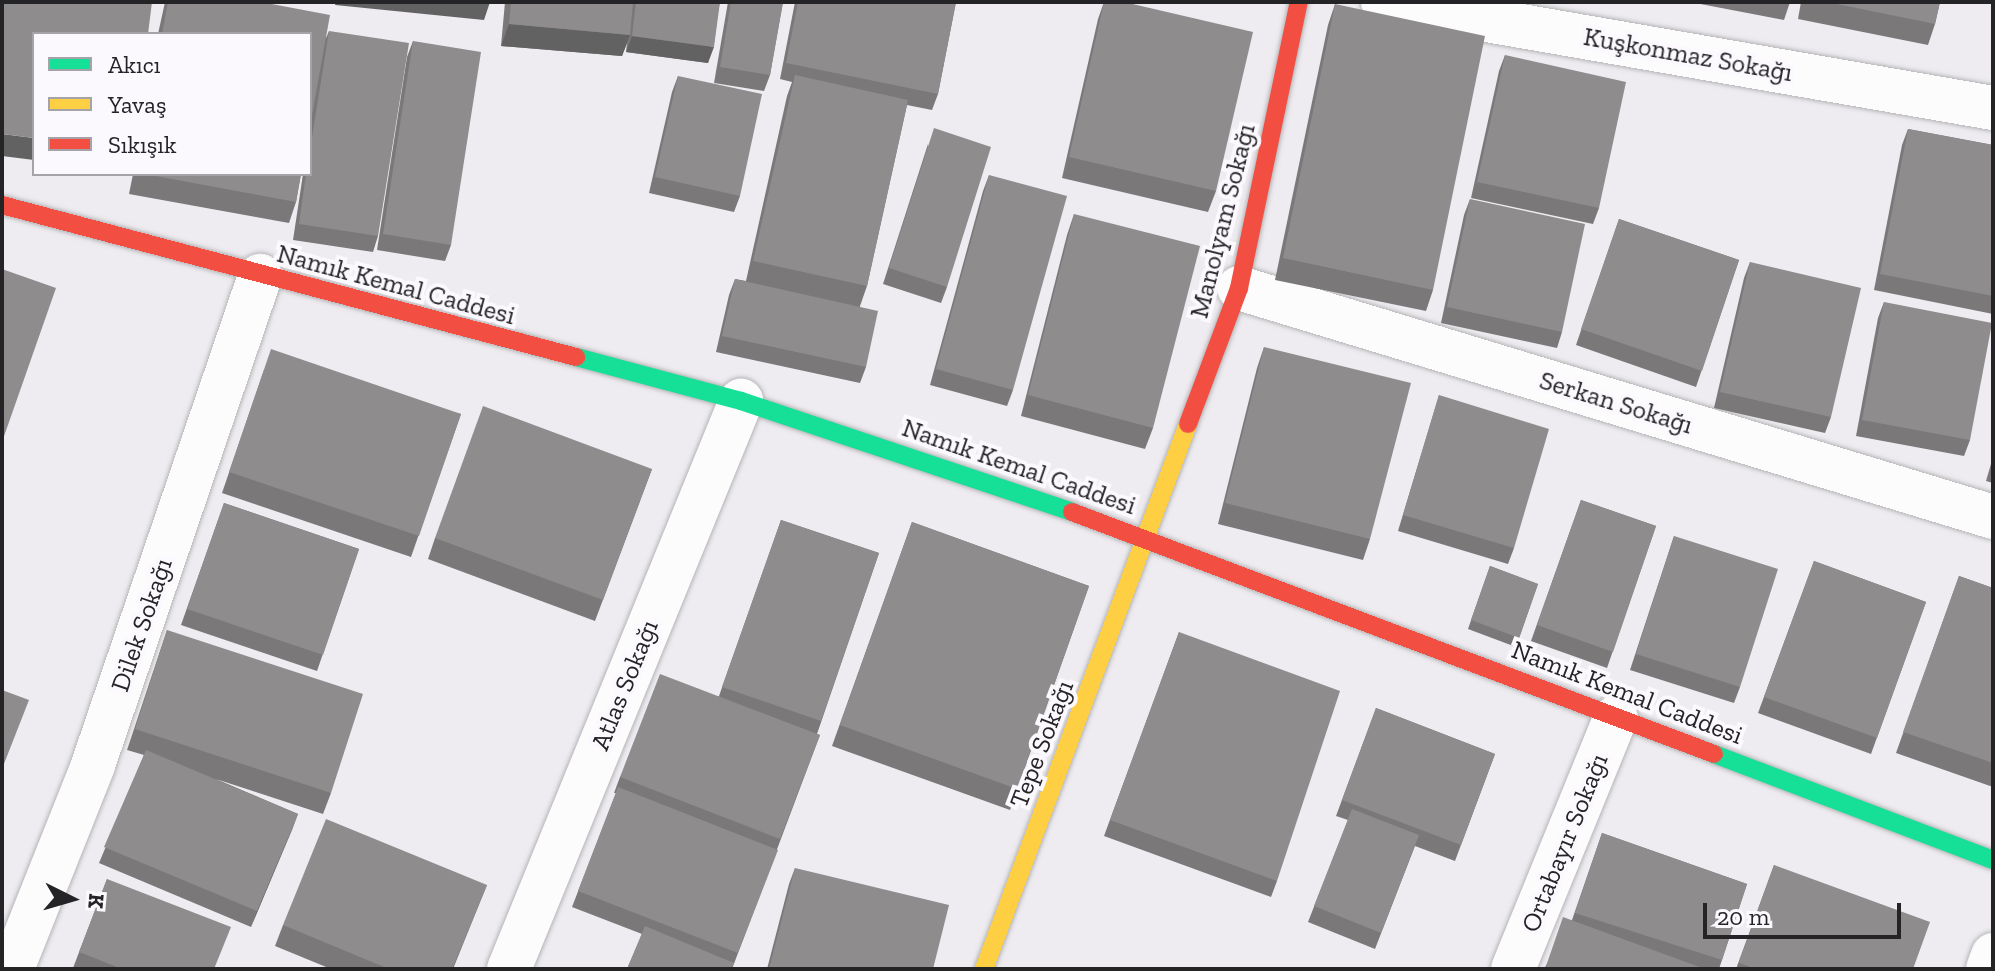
<!DOCTYPE html>
<html>
<head>
<meta charset="utf-8">
<style>
  body { margin:0 }
  #map { position:relative; width:1995px; height:971px; overflow:hidden; background:#eeecf0; font-family:"Zilla Slab",serif }
  div>[style] { position:absolute }
  [style*='--x'] { left:calc(var(--x)*1px); top:calc(var(--y)*1px); width:calc(var(--w)*1px); rotate:calc(var(--a)*1deg) }
  .roads { filter:drop-shadow(0 0 2px #b5b4b7) drop-shadow(0 0 2px #b5b4b7) }
  .street>* { height:44px; margin:-22px; padding:0 22px; transform-origin:22px; border-radius:22px; background:#fcfcfd }
  .fast>* { height:18px; margin:-9px; padding:0 9px; transform-origin:9px; border-radius:9px; background:#16e098 }
  .slow>* { height:18px; margin:-9px; padding:0 9px; transform-origin:9px; border-radius:9px; background:#ffcf43 }
  .jam>* { height:18px; margin:-9px; padding:0 9px; transform-origin:9px; border-radius:9px; background:#f24e42 }
  .wall>* { inset:0; background:#7a7879 }
  .shaded-wall>* { inset:0; background:#636263 }
  .building>* { inset:0; background:#8e8c8d }
  span { translate:-50% -50%; white-space:nowrap; text-align:center; line-height:1.15; -webkit-text-stroke:8px #fbf8fe; paint-order:stroke }
  .street-label { font-size:26px; color:#242326 }
  .frame { position:absolute; inset:0; border:4px solid #242326; pointer-events:none }
  .legend { position:absolute; left:32px; top:32px; width:280px; height:144px; box-sizing:border-box; background:#fbf8fe; border:2px solid #a5a3a8; margin:0; padding:10px 14px; list-style:none; font-size:24px; color:#242326 }
  .legend li { display:flex; align-items:center; gap:16px; height:40px }
  .legend b { width:40px; border:2px solid #a5a3a8 }
  .north { position:absolute; left:32px; top:859px; width:80px; height:80px; -webkit-text-stroke:6px #fbf8fe; paint-order:stroke; rotate:95deg; font-size:22px; font-weight:700; line-height:32px; text-align:center; color:#242326 }
  .north::after { content:''; display:block; margin:auto; width:28px; height:36px; background:#242326; clip-path:polygon(50% 0,100% 100%,50% 72%,0 100%) }
  .scale { position:absolute; left:1703px; top:903px; width:198px; height:36px; box-sizing:border-box; border:4px solid #242326; border-top:0; padding-left:10px; font-size:24px; line-height:28px; white-space:nowrap; color:#242326; -webkit-text-stroke:6px #fbf8fe; paint-order:stroke }
</style>
</head>
<body>
<div id="map">
  <div class="roads">
    <div class="street">
      <div style="--x:1383;--y:2;--w:619;--a:9.86"></div>
      <div style="--x:1239;--y:288;--w:788;--a:16.89"></div>
      <div style="--x:12;--y:969;--w:219;--a:-68.3"></div>
      <div style="--x:93;--y:765;--w:517;--a:-71.14"></div>
      <div style="--x:509;--y:969;--w:614;--a:-67.78"></div>
      <div style="--x:1513;--y:969;--w:272;--a:-67.8"></div>
      <div style="--x:1988;--y:969;--w:15;--a:-70"></div>
    </div>
    <div class="fast">
      <div style="--x:576;--y:357;--w:171;--a:14.9"></div>
      <div style="--x:741;--y:401;--w:349;--a:18.5"></div>
      <div style="--x:1714;--y:754;--w:298;--a:20.8"></div>
    </div>
    <div class="slow">
      <div style="--x:984;--y:969;--w:582;--a:-69.48"></div>
    </div>
    <div class="jam">
      <div style="--x:2;--y:205;--w:594;--a:14.83"></div>
      <div style="--x:1188;--y:424;--w:145;--a:-69.4"></div>
      <div style="--x:1239;--y:288;--w:292;--a:-78.2"></div>
      <div style="--x:1072;--y:512;--w:686;--a:20.65"></div>
    </div>
  </div>
  <div class="wall">
    <div style="clip-path:polygon(165px 2px,326px 38px,329px 31px,378px 236px,373px 252px,293px 240px,303px 174px,310px 174px,310px 34px,158px 34px)"></div>
    <div style="clip-path:polygon(505px 2px,720px 2px,708px 63px,626px 52px,627px 43px,622px 56px,501px 46px)"></div>
    <div style="clip-path:polygon(728px 2px,783px 2px,770px 75px,764px 91px,714px 83px)"></div>
    <div style="clip-path:polygon(795px 2px,956px 2px,938px 94px,932px 110px,907px 105px,867px 286px,860px 306px,866px 367px,860px 383px,716px 352px,729px 295px,735px 279px,746px 281px,787px 96px,792px 82px,780px 79px)"></div>
    <div style="clip-path:polygon(1104px 2px,1216px 191px,1208px 212px,1062px 178px,1098px 19px)"></div>
    <div style="clip-path:polygon(1690px 2px,1790px 2px,1784px 20px)"></div>
    <div style="clip-path:polygon(1801px 2px,1940px 2px,1935px 24px,1928px 45px,1798px 19px)"></div>
    <div style="clip-path:polygon(1335px 4px,1433px 290px,1426px 311px,1275px 280px,1328px 25px)"></div>
    <div style="clip-path:polygon(413px 41px,451px 245px,445px 261px,377px 250px,407px 57px)"></div>
    <div style="clip-path:polygon(1505px 55px,1599px 208px,1593px 224px,1471px 198px,1499px 71px)"></div>
    <div style="clip-path:polygon(678px 76px,740px 196px,734px 212px,649px 193px,672px 92px)"></div>
    <div style="clip-path:polygon(1908px 129px,1993px 145px,1993px 314px,1874px 290px,1902px 145px)"></div>
    <div style="clip-path:polygon(928px 144px,947px 287px,941px 303px,883px 284px)"></div>
    <div style="clip-path:polygon(133px 174px,301px 174px,296px 202px,289px 223px,129px 194px)"></div>
    <div style="clip-path:polygon(989px 175px,1013px 390px,1007px 406px,930px 385px,983px 191px)"></div>
    <div style="clip-path:polygon(1470px 199px,1562px 332px,1557px 348px,1441px 323px,1464px 215px)"></div>
    <div style="clip-path:polygon(1074px 214px,1153px 428px,1145px 449px,1021px 416px,1067px 235px)"></div>
    <div style="clip-path:polygon(1619px 219px,1739px 260px,1696px 387px,1576px 345px)"></div>
    <div style="clip-path:polygon(1750px 262px,1831px 417px,1825px 433px,1714px 408px,1744px 278px)"></div>
    <div style="clip-path:polygon(1884px 302px,1970px 440px,1964px 456px,1856px 436px,1878px 318px)"></div>
    <div style="clip-path:polygon(1264px 347px,1370px 539px,1363px 560px,1218px 524px,1257px 368px)"></div>
    <div style="clip-path:polygon(264px 370px,461px 414px,411px 557px,222px 493px)"></div>
    <div style="clip-path:polygon(1439px 395px,1514px 548px,1508px 564px,1398px 531px)"></div>
    <div style="clip-path:polygon(1993px 457px,1993px 483px,1986px 481px)"></div>
    <div style="clip-path:polygon(652px 469px,595px 621px,428px 559px,435px 538px)"></div>
    <div style="clip-path:polygon(1581px 500px,1656px 526px,1607px 668px,1531px 641px)"></div>
    <div style="clip-path:polygon(224px 503px,359px 549px,317px 671px,181px 625px)"></div>
    <div style="clip-path:polygon(781px 520px,879px 553px,817px 734px,820px 735px,732px 969px,627px 969px,642px 934px,572px 907px,616px 793px,614px 793px,620px 777px,719px 696px)"></div>
    <div style="clip-path:polygon(912px 522px,1089px 586px,1010px 810px,832px 746px)"></div>
    <div style="clip-path:polygon(1674px 536px,1740px 687px,1734px 703px,1630px 670px)"></div>
    <div style="clip-path:polygon(1814px 561px,1926px 602px,1871px 754px,1758px 713px)"></div>
    <div style="clip-path:polygon(1490px 566px,1538px 584px,1516px 647px,1468px 629px)"></div>
    <div style="clip-path:polygon(1959px 576px,1993px 588px,1993px 787px,1896px 753px)"></div>
    <div style="clip-path:polygon(167px 630px,331px 793px,323px 814px,216px 779px,298px 814px,251px 927px,99px 863px,144px 755px,127px 750px)"></div>
    <div style="clip-path:polygon(1179px 632px,1277px 881px,1271px 897px,1104px 836px)"></div>
    <div style="clip-path:polygon(1376px 708px,1495px 754px,1455px 861px,1415px 846px,1375px 949px,1308px 922px,1348px 820px,1336px 816px)"></div>
    <div style="clip-path:polygon(1602px 833px,1747px 884px,1719px 969px,1544px 969px,1572px 920px)"></div>
    <div style="clip-path:polygon(1774px 865px,1913px 969px,1736px 969px)"></div>
    <div style="clip-path:polygon(795px 868px,933px 969px,767px 969px,789px 884px)"></div>
    <div style="clip-path:polygon(107px 879px,215px 969px,76px 969px,73px 968px)"></div>
    <div style="clip-path:polygon(487px 885px,453px 969px,331px 969px,275px 946px,283px 925px)"></div>
  </div>
  <div class="shaded-wall">
    <div style="clip-path:polygon(336px 2px,490px 2px,484px 20px,335px 5px)"></div>
    <div style="clip-path:polygon(509px 24px,630px 35px,622px 56px,501px 46px)"></div>
    <div style="clip-path:polygon(632px 36px,714px 47px,708px 63px,626px 52px)"></div>
    <div style="clip-path:polygon(2px 134px,34px 138px,34px 160px,2px 156px)"></div>
    <div style="clip-path:polygon(298px 814px,292px 830px,251px 927px,257px 911px)"></div>
  </div>
  <div class="building">
    <div style="clip-path:polygon(2px 2px,152px 2px,148px 34px,34px 34px,34px 138px,2px 134px)"></div>
    <div style="clip-path:polygon(168px 2px,261px 2px,330px 15px,310px 126px,310px 34px,162px 34px)"></div>
    <div style="clip-path:polygon(511px 2px,633px 2px,630px 35px,509px 24px)"></div>
    <div style="clip-path:polygon(636px 2px,720px 2px,714px 47px,632px 36px)"></div>
    <div style="clip-path:polygon(731px 2px,783px 2px,770px 75px,720px 67px)"></div>
    <div style="clip-path:polygon(798px 2px,956px 2px,938px 94px,786px 63px)"></div>
    <div style="clip-path:polygon(1104px 2px,1124px 2px,1253px 32px,1216px 191px,1069px 157px)"></div>
    <div style="clip-path:polygon(1827px 2px,1940px 2px,1935px 24px)"></div>
    <div style="clip-path:polygon(1335px 4px,1485px 36px,1433px 290px,1283px 258px)"></div>
    <div style="clip-path:polygon(329px 31px,409px 43px,378px 236px,299px 224px,306px 174px,310px 174px,310px 150px)"></div>
    <div style="clip-path:polygon(413px 41px,481px 52px,451px 245px,383px 234px)"></div>
    <div style="clip-path:polygon(1505px 55px,1626px 82px,1599px 208px,1477px 182px)"></div>
    <div style="clip-path:polygon(795px 75px,908px 100px,867px 286px,753px 261px)"></div>
    <div style="clip-path:polygon(678px 76px,762px 94px,740px 196px,655px 177px)"></div>
    <div style="clip-path:polygon(934px 128px,991px 147px,947px 287px,889px 268px)"></div>
    <div style="clip-path:polygon(1908px 129px,1993px 145px,1993px 296px,1880px 274px)"></div>
    <div style="clip-path:polygon(145px 174px,301px 174px,296px 202px)"></div>
    <div style="clip-path:polygon(989px 175px,1067px 196px,1013px 390px,936px 369px)"></div>
    <div style="clip-path:polygon(1470px 199px,1585px 224px,1562px 332px,1447px 307px)"></div>
    <div style="clip-path:polygon(1074px 214px,1200px 246px,1153px 428px,1028px 395px)"></div>
    <div style="clip-path:polygon(1619px 219px,1739px 260px,1702px 371px,1581px 329px)"></div>
    <div style="clip-path:polygon(1750px 262px,1861px 288px,1831px 417px,1720px 392px)"></div>
    <div style="clip-path:polygon(2px 269px,56px 288px,2px 442px)"></div>
    <div style="clip-path:polygon(735px 279px,878px 311px,866px 367px,722px 336px)"></div>
    <div style="clip-path:polygon(1884px 302px,1992px 323px,1970px 440px,1862px 420px)"></div>
    <div style="clip-path:polygon(1264px 347px,1411px 383px,1370px 539px,1225px 503px)"></div>
    <div style="clip-path:polygon(271px 349px,461px 414px,419px 536px,229px 472px)"></div>
    <div style="clip-path:polygon(1439px 395px,1549px 429px,1514px 548px,1403px 515px)"></div>
    <div style="clip-path:polygon(483px 406px,652px 469px,603px 600px,435px 538px)"></div>
    <div style="clip-path:polygon(1581px 500px,1656px 526px,1613px 652px,1537px 625px)"></div>
    <div style="clip-path:polygon(224px 503px,359px 549px,323px 655px,187px 609px)"></div>
    <div style="clip-path:polygon(781px 520px,879px 553px,821px 721px,722px 687px)"></div>
    <div style="clip-path:polygon(912px 522px,1089px 586px,1017px 789px,840px 725px)"></div>
    <div style="clip-path:polygon(1674px 536px,1778px 569px,1740px 687px,1636px 654px)"></div>
    <div style="clip-path:polygon(1814px 561px,1926px 602px,1877px 738px,1764px 697px)"></div>
    <div style="clip-path:polygon(1490px 566px,1538px 584px,1519px 638px,1471px 620px)"></div>
    <div style="clip-path:polygon(1959px 576px,1993px 588px,1993px 763px,1903px 732px)"></div>
    <div style="clip-path:polygon(167px 630px,363px 694px,331px 793px,135px 729px)"></div>
    <div style="clip-path:polygon(1179px 632px,1340px 691px,1277px 881px,1110px 820px)"></div>
    <div style="clip-path:polygon(660px 674px,820px 735px,780px 839px,620px 777px)"></div>
    <div style="clip-path:polygon(2px 690px,29px 700px,2px 769px)"></div>
    <div style="clip-path:polygon(1376px 708px,1495px 754px,1461px 845px,1342px 800px)"></div>
    <div style="clip-path:polygon(146px 750px,298px 814px,257px 911px,104px 847px)"></div>
    <div style="clip-path:polygon(618px 787px,778px 850px,738px 953px,578px 891px)"></div>
    <div style="clip-path:polygon(1352px 809px,1419px 835px,1381px 933px,1314px 906px)"></div>
    <div style="clip-path:polygon(326px 819px,487px 885px,452px 969px,389px 969px,283px 925px)"></div>
    <div style="clip-path:polygon(1602px 833px,1747px 884px,1722px 960px,1575px 913px)"></div>
    <div style="clip-path:polygon(1774px 865px,1930px 922px,1913px 969px,1756px 969px,1739px 963px)"></div>
    <div style="clip-path:polygon(795px 868px,949px 905px,933px 969px,769px 969px)"></div>
    <div style="clip-path:polygon(107px 879px,231px 927px,214px 969px,122px 969px,79px 952px)"></div>
    <div style="clip-path:polygon(1563px 917px,1705px 969px,1545px 969px)"></div>
    <div style="clip-path:polygon(645px 926px,734px 963px,731px 969px,627px 969px)"></div>
  </div>
  <div class="street-label">
    <span style="left:1688px;top:55px;rotate:10deg">Kuşkonmaz Sokağı</span>
    <span style="left:1223px;top:221px;rotate:-76deg">Manolyam Sokağı</span>
    <span style="left:396px;top:285px;rotate:15deg">Namık Kemal Caddesi</span>
    <span style="left:1616px;top:403px;rotate:17deg">Serkan Sokağı</span>
    <span style="left:1019px;top:467px;rotate:19deg">Namık Kemal Caddesi</span>
    <span style="left:142px;top:625px;rotate:-71deg">Dilek Sokağı</span>
    <span style="left:625px;top:685px;rotate:-68deg">Atlas Sokağı</span>
    <span style="left:1627px;top:693px;rotate:21deg">Namık Kemal Caddesi</span>
    <span style="left:1042px;top:744px;rotate:-69deg">Tepe Sokağı</span>
    <span style="left:1565px;top:843px;rotate:-68deg">Ortabayır Sokağı</span>
  </div>
  <div class="frame"></div>
  <ul class="legend">
  <li><b style="height:10px;background:#16e098"></b>Akıcı</li>
  <li><b style="height:10px;background:#ffcf43"></b>Yavaş</li>
  <li><b style="height:10px;background:#f24e42"></b>Sıkışık</li>
  </ul>
  <div class="north">K</div>
  <div class="scale">20 m</div>
</div>
</body>
</html>
